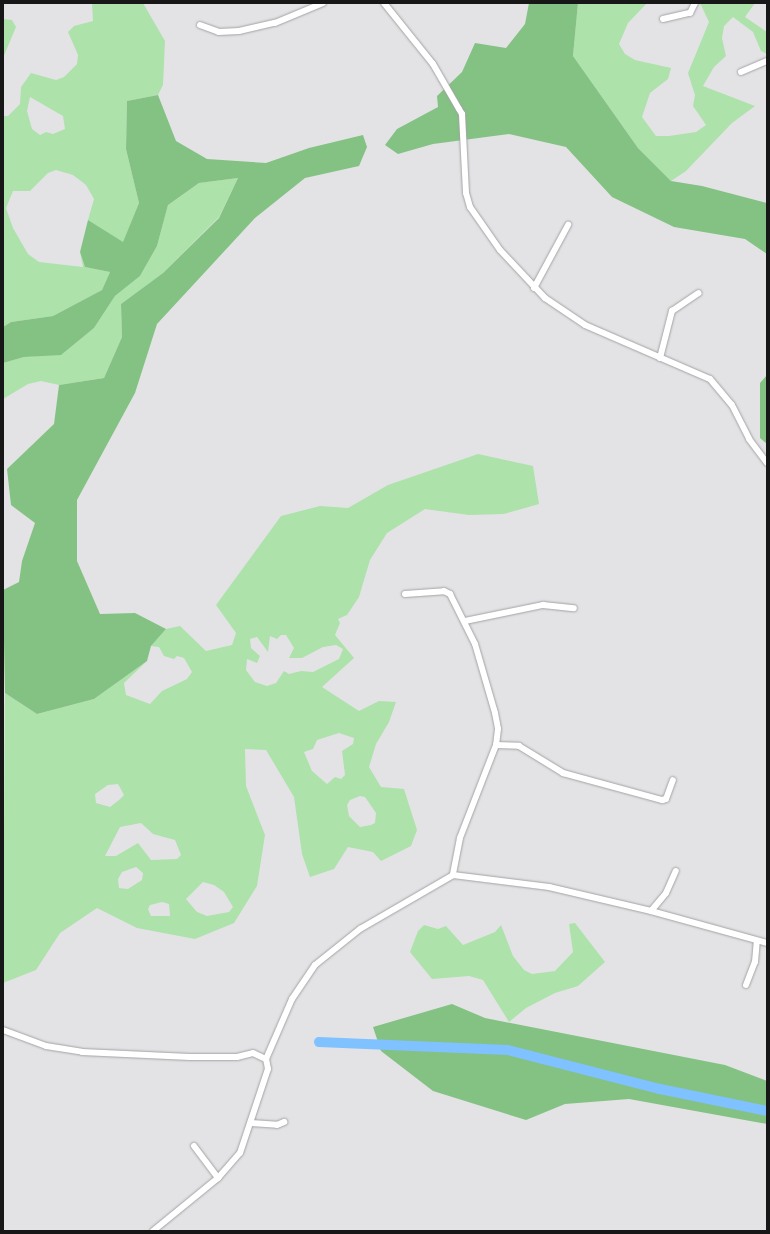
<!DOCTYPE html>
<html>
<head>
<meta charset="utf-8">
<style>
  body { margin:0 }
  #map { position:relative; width:770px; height:1234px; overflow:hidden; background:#e3e3e6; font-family:"Alegreya Sans",sans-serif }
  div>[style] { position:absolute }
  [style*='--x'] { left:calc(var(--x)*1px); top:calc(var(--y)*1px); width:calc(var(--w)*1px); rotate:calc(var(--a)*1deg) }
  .green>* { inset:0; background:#ade2ab }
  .forest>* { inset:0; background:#83c282 }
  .river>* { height:10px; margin:-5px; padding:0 5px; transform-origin:5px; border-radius:5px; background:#80c1ff }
  .roads { filter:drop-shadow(0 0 1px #a3a3a6) drop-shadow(0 0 1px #a3a3a6) }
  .minor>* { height:6px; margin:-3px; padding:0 3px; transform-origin:3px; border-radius:3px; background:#fff }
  span { translate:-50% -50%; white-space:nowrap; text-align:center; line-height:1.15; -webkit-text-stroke:3px #f0f0f4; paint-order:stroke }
  .frame { position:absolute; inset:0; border:4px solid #171718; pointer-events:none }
</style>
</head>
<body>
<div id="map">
  <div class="green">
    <div style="clip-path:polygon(evenodd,92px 3px,143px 3px,165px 41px,163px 85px,158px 95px,127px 101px,126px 149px,139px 203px,123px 243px,88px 220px,94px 199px,86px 185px,73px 175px,56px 170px,48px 173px,30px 191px,13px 191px,6px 208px,13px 228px,28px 254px,39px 262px,83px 267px,80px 252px,85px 267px,110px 272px,102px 290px,53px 316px,11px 322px,3px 327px,3px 116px,8px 116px,20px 104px,21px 87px,31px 73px,56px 80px,64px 77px,77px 64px,78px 55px,68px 32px,74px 26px,93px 21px,92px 3px,30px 97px,63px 116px,65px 129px,53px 134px,46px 132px,40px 135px,32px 129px,27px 111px,30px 97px)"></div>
    <div style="clip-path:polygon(578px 3px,647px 3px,628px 23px,619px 44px,625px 54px,635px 60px,671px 68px,668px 79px,650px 93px,642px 117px,656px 136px,669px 136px,696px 132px,706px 125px,693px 106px,695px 95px,688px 73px,709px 22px,700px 3px,755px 3px,745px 17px,767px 32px,767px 54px,761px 51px,753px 32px,733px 17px,724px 26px,722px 38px,726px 56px,714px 67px,703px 86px,755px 106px,732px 123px,686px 171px,671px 181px,638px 148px,573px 56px)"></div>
    <div style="clip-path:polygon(3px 19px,12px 20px,16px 27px,3px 58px)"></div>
    <div style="clip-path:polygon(238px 178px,219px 217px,163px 273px,121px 304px,122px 337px,104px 378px,59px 385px,41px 381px,28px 384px,3px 399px,3px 363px,24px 357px,62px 354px,94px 328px,115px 296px,140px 276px,157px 246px,168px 205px,199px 183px)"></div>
    <div style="clip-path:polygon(evenodd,478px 454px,533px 466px,539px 504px,504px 514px,469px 515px,425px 509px,387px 533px,370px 560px,359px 597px,347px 615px,338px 619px,340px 623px,335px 635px,354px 658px,322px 687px,359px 711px,379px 701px,396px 702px,389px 722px,376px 744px,369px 767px,381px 787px,404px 789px,417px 830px,411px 846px,381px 861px,373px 852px,348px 847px,334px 869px,310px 877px,302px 854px,294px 797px,266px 750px,245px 749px,246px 786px,265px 835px,257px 886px,234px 923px,195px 939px,137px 928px,97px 908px,60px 933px,36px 970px,3px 983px,5px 693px,37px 714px,94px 699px,147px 661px,124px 683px,126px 695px,150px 704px,162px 691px,187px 679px,192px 672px,184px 658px,177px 656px,174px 659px,164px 656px,159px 647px,151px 646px,166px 629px,180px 626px,206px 651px,232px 645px,236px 633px,216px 605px,281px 516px,320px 506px,348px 508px,388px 485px,478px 454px,281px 635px,286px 635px,294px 648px,289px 658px,302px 658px,323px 647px,336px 645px,343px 649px,339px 659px,313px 672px,301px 671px,289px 674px,284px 671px,276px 683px,267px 686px,255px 682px,246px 670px,247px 659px,257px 663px,260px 656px,251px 648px,250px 639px,257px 637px,268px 652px,270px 636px,277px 639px,281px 635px,478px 454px,339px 733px,354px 738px,353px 744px,342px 751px,345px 775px,341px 779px,335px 777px,327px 784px,312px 771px,304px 752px,313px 749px,317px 740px,339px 733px,478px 454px,118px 784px,124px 795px,119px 800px,110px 807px,96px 803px,95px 794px,108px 785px,118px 784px,478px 454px,360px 796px,365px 797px,376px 813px,375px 823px,371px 825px,360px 827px,349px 816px,347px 805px,350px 800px,360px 796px,478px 454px,141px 823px,153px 834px,175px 840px,181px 855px,177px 859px,151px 860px,138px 843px,116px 856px,105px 856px,120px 827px,141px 823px,478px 454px,136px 867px,143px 873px,142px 880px,128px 889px,119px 888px,118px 879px,122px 872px,136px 867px,478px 454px,203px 882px,214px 885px,224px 892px,233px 907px,229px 912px,207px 916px,197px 912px,186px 899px,203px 882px,478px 454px,162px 902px,169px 904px,170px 916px,151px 916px,148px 909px,150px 905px,162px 902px)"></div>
    <div style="clip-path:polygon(575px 923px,605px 962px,578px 986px,555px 993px,526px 1008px,509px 1022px,483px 980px,469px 976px,432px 979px,410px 952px,418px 931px,424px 925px,438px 929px,446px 926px,463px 945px,495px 932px,501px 925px,513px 956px,524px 970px,532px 974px,555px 971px,573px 952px,569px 924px)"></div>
  </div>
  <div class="forest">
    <div style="clip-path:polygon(529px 3px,578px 3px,573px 56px,638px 148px,671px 181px,702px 186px,767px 203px,767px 254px,745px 239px,674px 227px,612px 197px,566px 147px,509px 134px,433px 144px,398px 154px,385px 145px,397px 129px,438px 107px,437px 96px,462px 72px,475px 43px,506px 48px,525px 24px)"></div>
    <div style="clip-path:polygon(158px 95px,176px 141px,207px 159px,266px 163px,309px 148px,363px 135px,367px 147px,359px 166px,305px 178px,255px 218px,157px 324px,135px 393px,77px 500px,77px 561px,100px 614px,135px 613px,166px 629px,151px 646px,147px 661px,94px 699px,37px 714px,5px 693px,3px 590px,19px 582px,22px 561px,35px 523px,11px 505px,7px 469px,54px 424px,59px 385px,104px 378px,122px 337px,121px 304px,163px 273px,219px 218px,238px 178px,199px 183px,168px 205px,157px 246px,140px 276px,115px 296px,94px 328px,61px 355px,24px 357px,3px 363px,3px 327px,11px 322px,53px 316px,102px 290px,110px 272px,85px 267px,80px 252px,88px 220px,123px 242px,139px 203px,126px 149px,127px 101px)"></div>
    <div style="clip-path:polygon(767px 375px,767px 444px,760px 438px,760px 383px)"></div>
    <div style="clip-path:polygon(452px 1004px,485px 1018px,725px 1065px,767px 1081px,767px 1124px,629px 1099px,565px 1104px,526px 1120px,433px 1091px,381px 1051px,373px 1027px)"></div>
  </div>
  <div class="river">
    <div style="--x:319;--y:1042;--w:189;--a:2.4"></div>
    <div style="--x:508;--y:1050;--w:157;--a:14.4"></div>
    <div style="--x:660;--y:1089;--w:109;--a:11.6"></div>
  </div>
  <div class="roads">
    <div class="minor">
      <div style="--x:384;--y:3;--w:78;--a:51.2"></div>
      <div style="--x:433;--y:64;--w:52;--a:60"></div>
      <div style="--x:459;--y:109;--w:6;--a:59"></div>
      <div style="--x:462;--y:114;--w:79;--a:87.1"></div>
      <div style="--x:466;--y:193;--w:15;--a:74"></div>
      <div style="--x:470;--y:207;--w:52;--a:55.1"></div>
      <div style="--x:500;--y:250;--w:66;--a:46.8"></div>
      <div style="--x:545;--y:298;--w:48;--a:34"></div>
      <div style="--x:585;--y:325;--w:136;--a:23.4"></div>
      <div style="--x:710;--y:379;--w:34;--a:50"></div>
      <div style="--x:732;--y:405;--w:38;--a:63"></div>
      <div style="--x:749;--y:439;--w:30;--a:53"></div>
      <div style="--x:663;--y:19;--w:28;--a:-13"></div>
      <div style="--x:690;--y:13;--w:11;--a:-63"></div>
      <div style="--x:200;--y:25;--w:20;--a:20"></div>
      <div style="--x:219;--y:32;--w:20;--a:-3"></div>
      <div style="--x:239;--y:31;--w:37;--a:-13"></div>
      <div style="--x:275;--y:23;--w:52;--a:-22.6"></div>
      <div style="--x:741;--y:72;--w:28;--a:-23"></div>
      <div style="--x:534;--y:288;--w:72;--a:-61.6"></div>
      <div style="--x:660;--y:358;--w:49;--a:-75.7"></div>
      <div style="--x:672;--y:311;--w:32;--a:-34"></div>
      <div style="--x:405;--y:594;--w:39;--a:-4"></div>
      <div style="--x:444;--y:591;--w:7;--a:27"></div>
      <div style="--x:450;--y:594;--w:56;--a:63.4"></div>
      <div style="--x:475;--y:644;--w:72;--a:73.8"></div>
      <div style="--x:495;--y:713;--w:16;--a:79"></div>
      <div style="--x:498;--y:729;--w:16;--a:97"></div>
      <div style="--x:496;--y:745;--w:100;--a:111.2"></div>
      <div style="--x:460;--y:838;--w:38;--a:101"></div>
      <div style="--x:465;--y:621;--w:80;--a:-11.6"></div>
      <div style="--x:543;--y:605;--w:31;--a:6"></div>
      <div style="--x:496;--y:745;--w:23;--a:2"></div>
      <div style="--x:519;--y:746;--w:52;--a:31.5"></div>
      <div style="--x:563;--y:773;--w:103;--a:15.3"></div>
      <div style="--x:662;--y:800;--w:4;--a:-14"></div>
      <div style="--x:666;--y:799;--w:20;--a:-70"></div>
      <div style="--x:651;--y:911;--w:23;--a:-50"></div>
      <div style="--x:666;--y:893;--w:24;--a:-66"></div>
      <div style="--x:746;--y:985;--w:25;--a:-69"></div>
      <div style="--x:755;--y:962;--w:21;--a:-85"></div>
      <div style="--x:3;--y:1030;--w:46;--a:20.4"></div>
      <div style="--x:46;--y:1046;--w:36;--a:9"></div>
      <div style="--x:82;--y:1052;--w:108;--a:2.7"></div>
      <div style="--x:190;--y:1057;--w:47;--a:0"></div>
      <div style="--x:237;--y:1057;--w:16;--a:-14"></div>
      <div style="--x:253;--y:1053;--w:14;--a:25"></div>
      <div style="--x:251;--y:1123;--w:26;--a:4"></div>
      <div style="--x:277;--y:1125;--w:8;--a:-23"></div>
      <div style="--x:194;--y:1146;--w:40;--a:53"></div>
      <div style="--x:153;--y:1231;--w:84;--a:-39.2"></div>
      <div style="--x:218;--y:1178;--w:33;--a:-49"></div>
      <div style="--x:240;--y:1153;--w:89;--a:-71.6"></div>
      <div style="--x:268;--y:1069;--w:10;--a:-101"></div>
      <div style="--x:266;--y:1059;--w:65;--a:-66.6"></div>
      <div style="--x:292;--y:999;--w:41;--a:-55.9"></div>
      <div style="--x:315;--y:965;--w:58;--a:-38.7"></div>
      <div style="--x:360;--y:929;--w:108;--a:-30.1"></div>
      <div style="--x:453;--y:875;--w:97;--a:7.1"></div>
      <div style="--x:549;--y:887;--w:105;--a:13.2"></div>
      <div style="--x:651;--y:911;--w:120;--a:15.4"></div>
    </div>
  </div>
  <div class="frame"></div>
</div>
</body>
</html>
